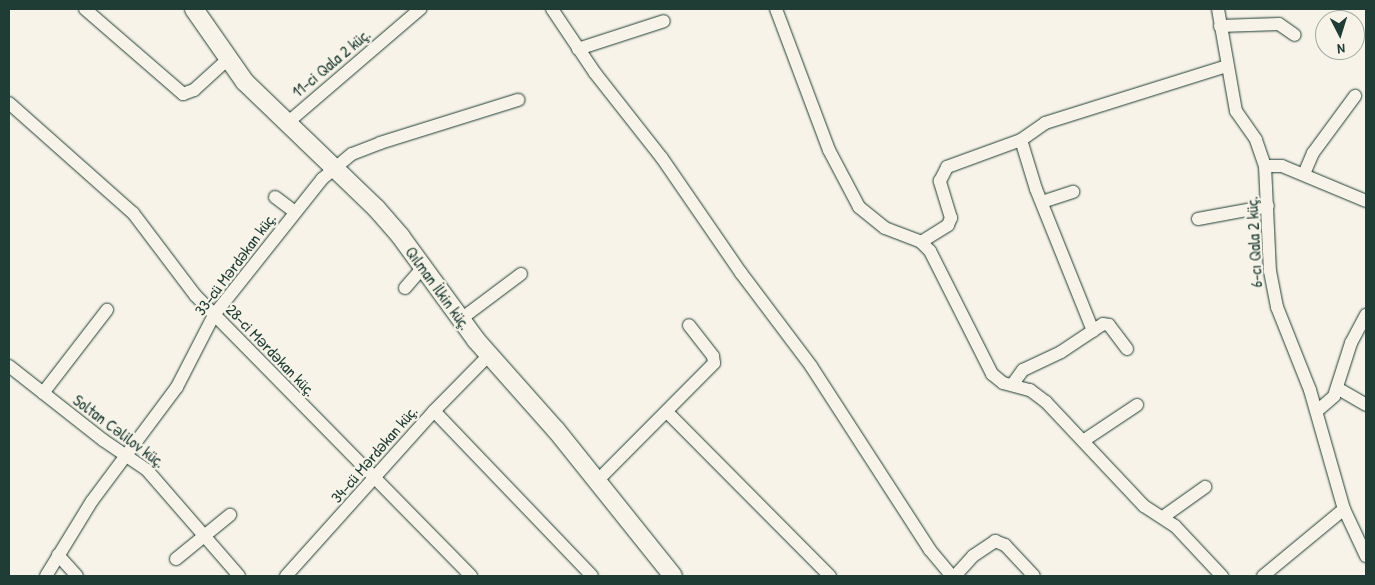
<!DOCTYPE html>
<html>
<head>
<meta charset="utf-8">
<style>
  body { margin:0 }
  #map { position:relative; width:1375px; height:585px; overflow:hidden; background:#f7f3e8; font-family:"Patrick Hand",sans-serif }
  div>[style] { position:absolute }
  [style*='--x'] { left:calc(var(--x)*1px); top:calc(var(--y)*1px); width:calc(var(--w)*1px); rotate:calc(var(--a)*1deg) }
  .roads { filter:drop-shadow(0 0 1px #1f3d34) drop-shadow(0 0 1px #1f3d34) }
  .street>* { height:12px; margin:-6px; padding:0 6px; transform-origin:6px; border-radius:6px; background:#f7f3e8 }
  .secondary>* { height:18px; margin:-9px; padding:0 9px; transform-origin:9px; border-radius:9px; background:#f7f3e8 }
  span { translate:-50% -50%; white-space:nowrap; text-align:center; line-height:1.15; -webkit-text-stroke:4.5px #f7f3e8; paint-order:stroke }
  .street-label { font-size:16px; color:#1f3d34 }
  .frame { position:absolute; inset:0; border:10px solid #1f3d34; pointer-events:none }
  .north { position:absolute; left:1315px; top:10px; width:50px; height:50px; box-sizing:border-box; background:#f7f3e8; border:1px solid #a1aaa0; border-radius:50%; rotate:175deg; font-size:14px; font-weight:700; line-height:20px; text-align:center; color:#1f3d34 }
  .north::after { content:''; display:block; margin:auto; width:18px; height:22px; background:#1f3d34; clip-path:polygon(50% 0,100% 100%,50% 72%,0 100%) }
</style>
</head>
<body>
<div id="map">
  <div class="roads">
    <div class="street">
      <div style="--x:85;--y:9;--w:130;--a:40.9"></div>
      <div style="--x:183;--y:94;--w:12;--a:-20"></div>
      <div style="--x:194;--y:90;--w:47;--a:-42.4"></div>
      <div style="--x:552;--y:9;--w:77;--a:56.1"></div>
      <div style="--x:595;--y:73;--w:108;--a:51.8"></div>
      <div style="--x:662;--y:158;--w:140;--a:55.5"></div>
      <div style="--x:741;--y:273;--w:116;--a:53"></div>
      <div style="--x:811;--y:366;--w:219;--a:57.1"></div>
      <div style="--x:930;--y:550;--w:34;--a:50"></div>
      <div style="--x:776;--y:9;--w:151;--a:69.4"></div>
      <div style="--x:829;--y:150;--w:64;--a:62.2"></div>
      <div style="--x:859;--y:207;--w:33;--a:39"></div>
      <div style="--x:885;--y:228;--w:39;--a:21"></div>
      <div style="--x:921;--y:242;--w:13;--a:45"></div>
      <div style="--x:930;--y:251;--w:138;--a:63.2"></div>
      <div style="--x:992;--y:374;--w:14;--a:39"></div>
      <div style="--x:1003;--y:383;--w:28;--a:15"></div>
      <div style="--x:1030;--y:390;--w:20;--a:37"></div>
      <div style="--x:1046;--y:402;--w:143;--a:46.7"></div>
      <div style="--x:1144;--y:506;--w:37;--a:33"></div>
      <div style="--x:1175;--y:526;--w:69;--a:46.8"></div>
      <div style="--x:1218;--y:9;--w:104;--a:80"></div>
      <div style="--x:1236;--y:111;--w:35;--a:55"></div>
      <div style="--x:1256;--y:140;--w:28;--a:71"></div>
      <div style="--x:1265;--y:166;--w:105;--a:87.3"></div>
      <div style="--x:1270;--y:271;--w:37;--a:79"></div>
      <div style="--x:1277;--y:307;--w:89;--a:68.3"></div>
      <div style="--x:1310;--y:390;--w:124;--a:74.1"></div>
      <div style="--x:1344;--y:509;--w:52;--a:64.9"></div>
      <div style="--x:1220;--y:26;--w:59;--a:-1.9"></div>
      <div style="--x:1279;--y:24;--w:19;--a:35"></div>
      <div style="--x:578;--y:49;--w:90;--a:-18"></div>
      <div style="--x:9;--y:103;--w:166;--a:41.6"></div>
      <div style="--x:133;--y:213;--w:103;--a:52.9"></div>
      <div style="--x:195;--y:295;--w:394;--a:45.5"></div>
      <div style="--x:286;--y:124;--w:177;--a:-40.6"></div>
      <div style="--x:1021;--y:140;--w:51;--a:73"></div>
      <div style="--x:1036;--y:189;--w:153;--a:68.1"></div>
      <div style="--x:1265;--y:166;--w:17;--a:0"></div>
      <div style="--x:1282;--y:166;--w:91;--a:22.6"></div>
      <div style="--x:1304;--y:174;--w:23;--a:-67"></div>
      <div style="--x:1313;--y:153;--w:71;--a:-53.6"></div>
      <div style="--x:275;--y:197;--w:25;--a:37"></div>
      <div style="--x:1042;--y:202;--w:33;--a:-18"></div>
      <div style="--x:1198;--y:219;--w:71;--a:-10.5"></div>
      <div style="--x:921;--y:242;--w:32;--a:-32"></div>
      <div style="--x:948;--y:225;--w:8;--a:-67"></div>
      <div style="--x:951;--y:218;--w:39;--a:-107"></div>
      <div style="--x:940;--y:181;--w:16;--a:-63"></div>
      <div style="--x:947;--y:167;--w:79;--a:-20"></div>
      <div style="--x:1021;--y:140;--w:29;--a:-35"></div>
      <div style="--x:1045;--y:123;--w:191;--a:-17.4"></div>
      <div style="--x:405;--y:288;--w:28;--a:-49"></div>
      <div style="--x:461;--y:319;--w:75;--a:-36.9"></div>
      <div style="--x:9;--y:366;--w:120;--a:38.2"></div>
      <div style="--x:103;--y:440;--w:53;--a:34.3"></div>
      <div style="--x:147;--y:470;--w:140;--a:49"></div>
      <div style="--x:1012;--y:385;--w:19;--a:-54"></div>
      <div style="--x:1023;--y:370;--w:42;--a:-25.3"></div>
      <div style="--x:1061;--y:352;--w:50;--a:-33.7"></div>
      <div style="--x:1103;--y:324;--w:6;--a:9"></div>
      <div style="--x:1109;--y:325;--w:30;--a:53"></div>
      <div style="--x:1337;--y:388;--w:34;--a:30"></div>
      <div style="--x:43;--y:393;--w:105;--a:-52.4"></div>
      <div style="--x:434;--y:411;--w:228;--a:46.2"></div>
      <div style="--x:1317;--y:411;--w:23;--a:-41"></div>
      <div style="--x:1334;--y:396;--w:56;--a:-72.2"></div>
      <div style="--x:1351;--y:343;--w:32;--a:-62"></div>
      <div style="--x:668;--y:413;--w:230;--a:45.2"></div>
      <div style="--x:1083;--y:441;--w:65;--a:-33.7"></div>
      <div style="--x:597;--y:481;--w:166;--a:-45.2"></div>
      <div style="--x:714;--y:363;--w:7;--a:-98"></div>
      <div style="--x:713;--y:356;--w:39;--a:-128"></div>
      <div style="--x:1163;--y:517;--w:52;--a:-35.5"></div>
      <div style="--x:58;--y:555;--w:28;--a:48"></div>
      <div style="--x:176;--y:559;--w:70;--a:-39.2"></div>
      <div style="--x:46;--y:576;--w:88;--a:-58.5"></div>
      <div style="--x:92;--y:501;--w:142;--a:-53.3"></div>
      <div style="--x:177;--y:387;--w:81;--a:-62.8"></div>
      <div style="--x:214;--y:315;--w:174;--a:-51.5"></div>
      <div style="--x:322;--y:179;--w:39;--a:-40"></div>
      <div style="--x:352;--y:154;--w:30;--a:-21"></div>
      <div style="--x:380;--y:143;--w:145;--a:-17.3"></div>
      <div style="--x:286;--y:576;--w:222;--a:-48.1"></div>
      <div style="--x:434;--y:411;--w:78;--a:-45.5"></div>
      <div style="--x:955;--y:576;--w:27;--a:-48"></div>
      <div style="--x:973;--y:556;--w:27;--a:-34"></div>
      <div style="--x:995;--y:541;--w:11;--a:22"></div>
      <div style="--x:1005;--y:545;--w:42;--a:46.9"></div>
      <div style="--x:1263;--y:576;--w:105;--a:-39.6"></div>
    </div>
    <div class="secondary">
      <div style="--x:194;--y:9;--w:89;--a:55.1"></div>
      <div style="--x:245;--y:82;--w:182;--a:43.9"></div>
      <div style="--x:376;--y:208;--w:38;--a:49"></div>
      <div style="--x:401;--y:237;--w:127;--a:53.9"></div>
      <div style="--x:476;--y:340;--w:120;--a:48.4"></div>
      <div style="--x:556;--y:430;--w:187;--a:51.3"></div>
    </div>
  </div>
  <div class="street-label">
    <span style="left:331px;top:63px;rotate:-40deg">11-ci Qala 2 küç.</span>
    <span style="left:1254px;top:242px;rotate:-93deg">6-cı Qala 2 küç.</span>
    <span style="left:235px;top:264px;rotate:-53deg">33-cü Mərdəkan küç.</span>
    <span style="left:438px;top:288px;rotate:54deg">Qılman İlkin küç.</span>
    <span style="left:271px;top:350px;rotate:46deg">28-ci Mərdəkan küç.</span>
    <span style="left:119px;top:431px;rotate:37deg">Soltan Cəlilov küç.</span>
    <span style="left:374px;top:454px;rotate:-49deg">34-cü Mərdəkan küç.</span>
  </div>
  <div class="frame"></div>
  <div class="north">N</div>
</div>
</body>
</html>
